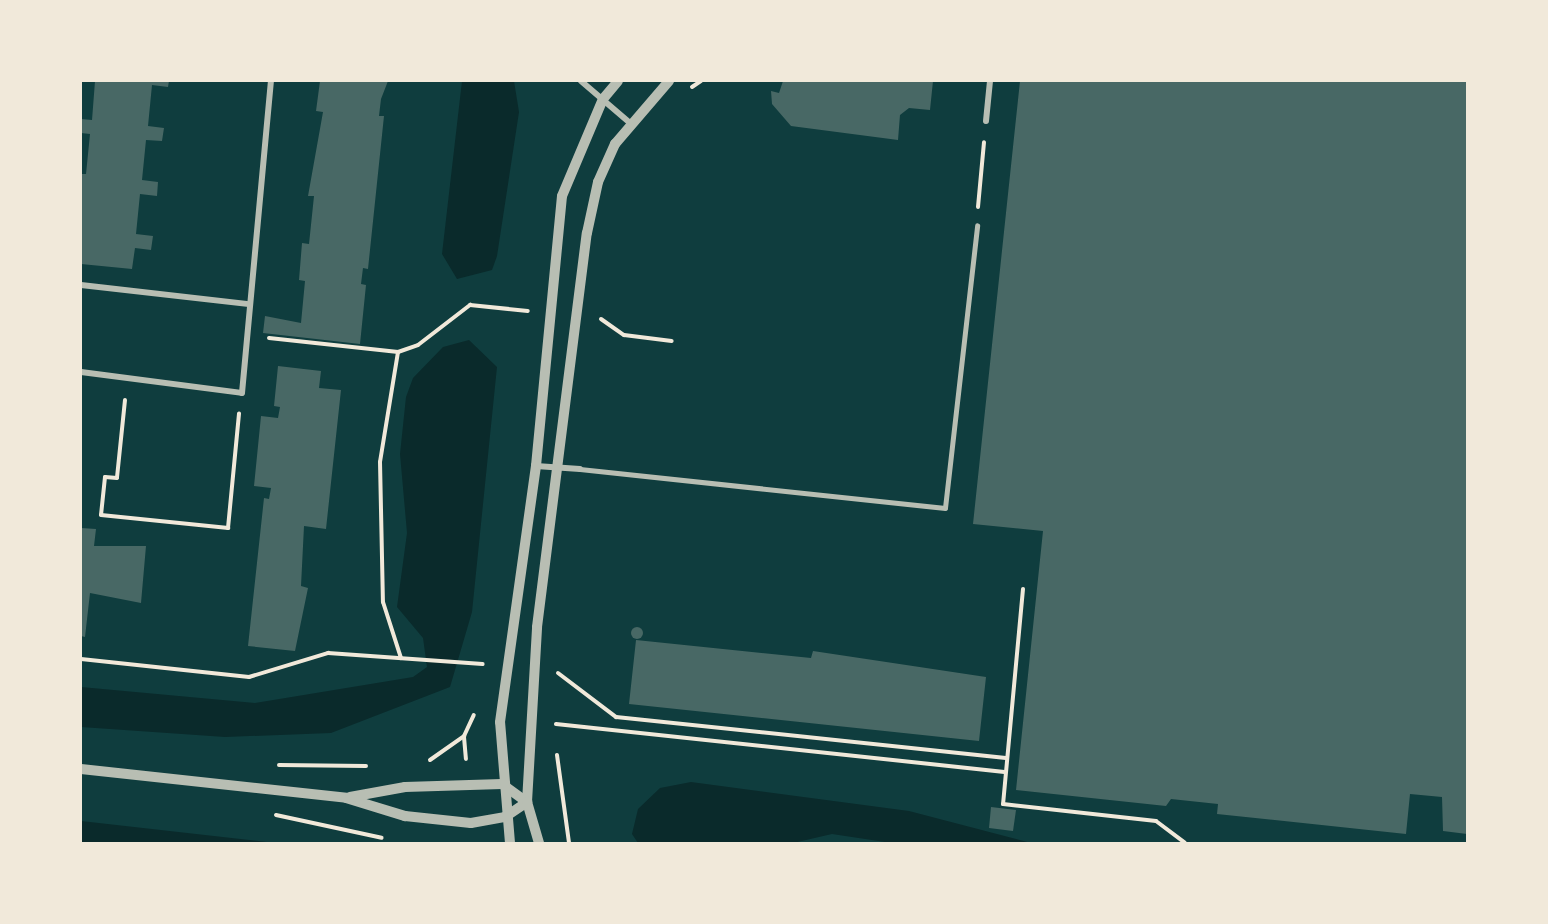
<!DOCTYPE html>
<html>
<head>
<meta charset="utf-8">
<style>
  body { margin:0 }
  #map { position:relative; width:1548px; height:924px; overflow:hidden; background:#0f3d3e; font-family:Jost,sans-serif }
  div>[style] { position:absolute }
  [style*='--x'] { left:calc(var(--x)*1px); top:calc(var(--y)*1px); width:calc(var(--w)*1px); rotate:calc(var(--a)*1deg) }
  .water>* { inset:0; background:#0a2a2b }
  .building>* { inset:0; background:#486865 }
  .round { border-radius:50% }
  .path>* { height:4px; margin:-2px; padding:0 2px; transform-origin:2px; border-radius:2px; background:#f1e9da }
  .service>* { height:4.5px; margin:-2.25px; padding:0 2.25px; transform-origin:2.25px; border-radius:2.25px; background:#b8beb3 }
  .minor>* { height:6px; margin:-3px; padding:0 3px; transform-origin:3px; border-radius:3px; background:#b8beb3 }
  .tertiary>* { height:10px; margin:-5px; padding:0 5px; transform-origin:5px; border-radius:5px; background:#b8beb3 }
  span { translate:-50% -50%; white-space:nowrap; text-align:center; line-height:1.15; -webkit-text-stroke:5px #f1e9da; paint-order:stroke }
  .frame { position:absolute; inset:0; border:82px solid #f1e9da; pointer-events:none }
</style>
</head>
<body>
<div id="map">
  <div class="water">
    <div style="clip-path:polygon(462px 81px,514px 81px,519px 112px,497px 256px,492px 270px,457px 279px,442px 254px)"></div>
    <div style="clip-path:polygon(469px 340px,497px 367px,472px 612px,450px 687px,331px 733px,225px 737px,81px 727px,81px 687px,255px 703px,413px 677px,427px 667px,423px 638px,397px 607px,407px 533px,400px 454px,406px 397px,413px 378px,443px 347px)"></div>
    <div style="clip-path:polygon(691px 782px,909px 811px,1031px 843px,885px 842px,832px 834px,793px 843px,638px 843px,632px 834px,638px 809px,660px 788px)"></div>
    <div style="clip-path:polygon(81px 821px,275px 843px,81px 843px)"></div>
  </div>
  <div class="building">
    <div style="clip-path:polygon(95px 81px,169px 81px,168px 87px,152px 85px,148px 126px,164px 128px,162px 141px,146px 140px,142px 180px,158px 182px,157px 196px,140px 194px,136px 234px,153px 236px,151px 250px,135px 248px,132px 269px,81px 264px,81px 174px,86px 174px,90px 134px,81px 133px,81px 119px,92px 120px)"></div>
    <div style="clip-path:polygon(320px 81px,388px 81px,381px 99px,379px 116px,384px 116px,368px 269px,363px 268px,361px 284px,366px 285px,360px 344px,263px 333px,265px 316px,301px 323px,305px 281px,299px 280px,302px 243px,309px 244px,314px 196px,308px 196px,323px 112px,316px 111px)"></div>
    <div style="clip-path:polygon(783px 81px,933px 81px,930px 110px,909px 108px,900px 115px,898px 140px,791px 126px,772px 104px,771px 91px,779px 93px)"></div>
    <div style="clip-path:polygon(1020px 81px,1467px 81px,1467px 834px,1443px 831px,1442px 797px,1410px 794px,1406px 834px,1217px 814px,1218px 804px,1171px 799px,1166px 806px,1016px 790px,1043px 531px,973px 524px)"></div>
    <div style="clip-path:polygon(278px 366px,321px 371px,319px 388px,341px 390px,326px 529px,304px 526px,301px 586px,308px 588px,295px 651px,248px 646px,264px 498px,269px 499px,271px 488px,254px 486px,261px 416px,278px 418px,280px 407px,274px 406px)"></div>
    <div style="clip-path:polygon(81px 528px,96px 529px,94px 546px,146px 546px,141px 603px,90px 593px,85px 637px,81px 636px)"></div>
    <div class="round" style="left:631px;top:627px;width:12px;height:12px"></div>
    <div style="clip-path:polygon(636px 640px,811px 658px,813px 651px,986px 677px,979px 741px,629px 704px)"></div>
    <div style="clip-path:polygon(991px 807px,1016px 810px,1013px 831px,989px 828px)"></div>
  </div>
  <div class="path">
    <div style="--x:692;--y:87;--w:11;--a:-34"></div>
    <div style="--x:978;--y:207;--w:65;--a:-84.7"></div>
    <div style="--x:601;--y:319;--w:28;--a:35"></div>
    <div style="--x:624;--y:335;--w:48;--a:7.1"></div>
    <div style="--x:269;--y:338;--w:130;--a:6.2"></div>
    <div style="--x:398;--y:352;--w:21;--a:-19"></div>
    <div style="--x:418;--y:345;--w:66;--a:-37.6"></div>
    <div style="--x:470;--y:305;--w:58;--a:5.9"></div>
    <div style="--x:398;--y:352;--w:111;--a:99.3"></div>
    <div style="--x:380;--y:462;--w:140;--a:88.8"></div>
    <div style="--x:383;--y:602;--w:59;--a:72.2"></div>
    <div style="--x:125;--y:400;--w:78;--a:95.9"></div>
    <div style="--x:117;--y:478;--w:12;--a:-175"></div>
    <div style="--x:105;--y:477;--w:38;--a:96"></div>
    <div style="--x:101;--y:515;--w:128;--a:5.8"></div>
    <div style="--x:228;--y:528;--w:115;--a:-84.5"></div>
    <div style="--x:1023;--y:589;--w:216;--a:95.3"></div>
    <div style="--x:1003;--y:804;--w:154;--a:6.3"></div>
    <div style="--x:1156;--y:821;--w:36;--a:37"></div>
    <div style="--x:81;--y:659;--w:169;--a:6.1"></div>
    <div style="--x:249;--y:677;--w:83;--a:-16.9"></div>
    <div style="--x:328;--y:653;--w:155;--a:4.1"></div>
    <div style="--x:558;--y:673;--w:73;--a:37.2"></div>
    <div style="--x:616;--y:717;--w:392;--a:6"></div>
    <div style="--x:556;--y:724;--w:451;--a:6.1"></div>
    <div style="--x:464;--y:737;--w:22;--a:85"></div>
    <div style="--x:557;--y:755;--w:89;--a:82.2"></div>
    <div style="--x:430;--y:760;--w:42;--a:-35.2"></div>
    <div style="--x:464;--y:736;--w:23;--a:-65"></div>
    <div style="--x:279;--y:765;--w:87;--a:0.7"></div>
    <div style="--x:276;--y:815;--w:108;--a:12.2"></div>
  </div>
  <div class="service">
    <div style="--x:580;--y:469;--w:367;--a:6.1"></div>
    <div style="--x:945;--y:508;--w:284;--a:-83.5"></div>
  </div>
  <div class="minor">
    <div style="--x:581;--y:81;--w:65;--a:40.6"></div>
    <div style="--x:986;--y:121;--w:40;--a:-84.3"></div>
    <div style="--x:81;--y:285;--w:169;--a:6.5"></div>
    <div style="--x:81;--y:372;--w:162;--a:7.4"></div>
    <div style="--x:242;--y:393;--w:313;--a:-84.7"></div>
    <div style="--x:536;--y:466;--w:44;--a:3.9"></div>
  </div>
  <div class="tertiary">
    <div style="--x:81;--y:769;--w:267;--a:6.2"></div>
    <div style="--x:346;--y:798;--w:62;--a:17"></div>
    <div style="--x:405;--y:816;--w:66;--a:6.1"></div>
    <div style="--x:471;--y:823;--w:35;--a:-10"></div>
    <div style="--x:505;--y:817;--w:27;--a:-34"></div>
    <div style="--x:527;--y:802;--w:175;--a:-86.7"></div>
    <div style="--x:537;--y:627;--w:397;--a:-82.8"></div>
    <div style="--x:587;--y:233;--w:52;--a:-77.8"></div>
    <div style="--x:598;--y:182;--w:42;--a:-65.9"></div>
    <div style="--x:615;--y:144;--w:83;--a:-49.4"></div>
    <div style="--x:350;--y:797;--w:56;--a:-10.3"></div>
    <div style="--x:405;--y:787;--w:97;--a:-1.8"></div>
    <div style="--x:502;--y:784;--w:31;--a:36"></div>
    <div style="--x:527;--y:802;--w:43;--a:73.7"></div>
    <div style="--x:510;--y:843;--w:121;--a:-94.7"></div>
    <div style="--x:500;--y:722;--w:259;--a:-82"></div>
    <div style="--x:536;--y:466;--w:271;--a:-84.5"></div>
    <div style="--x:562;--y:196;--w:105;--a:-67.1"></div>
    <div style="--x:603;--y:99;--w:23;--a:-50"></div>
  </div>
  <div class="frame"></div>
</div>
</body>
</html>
